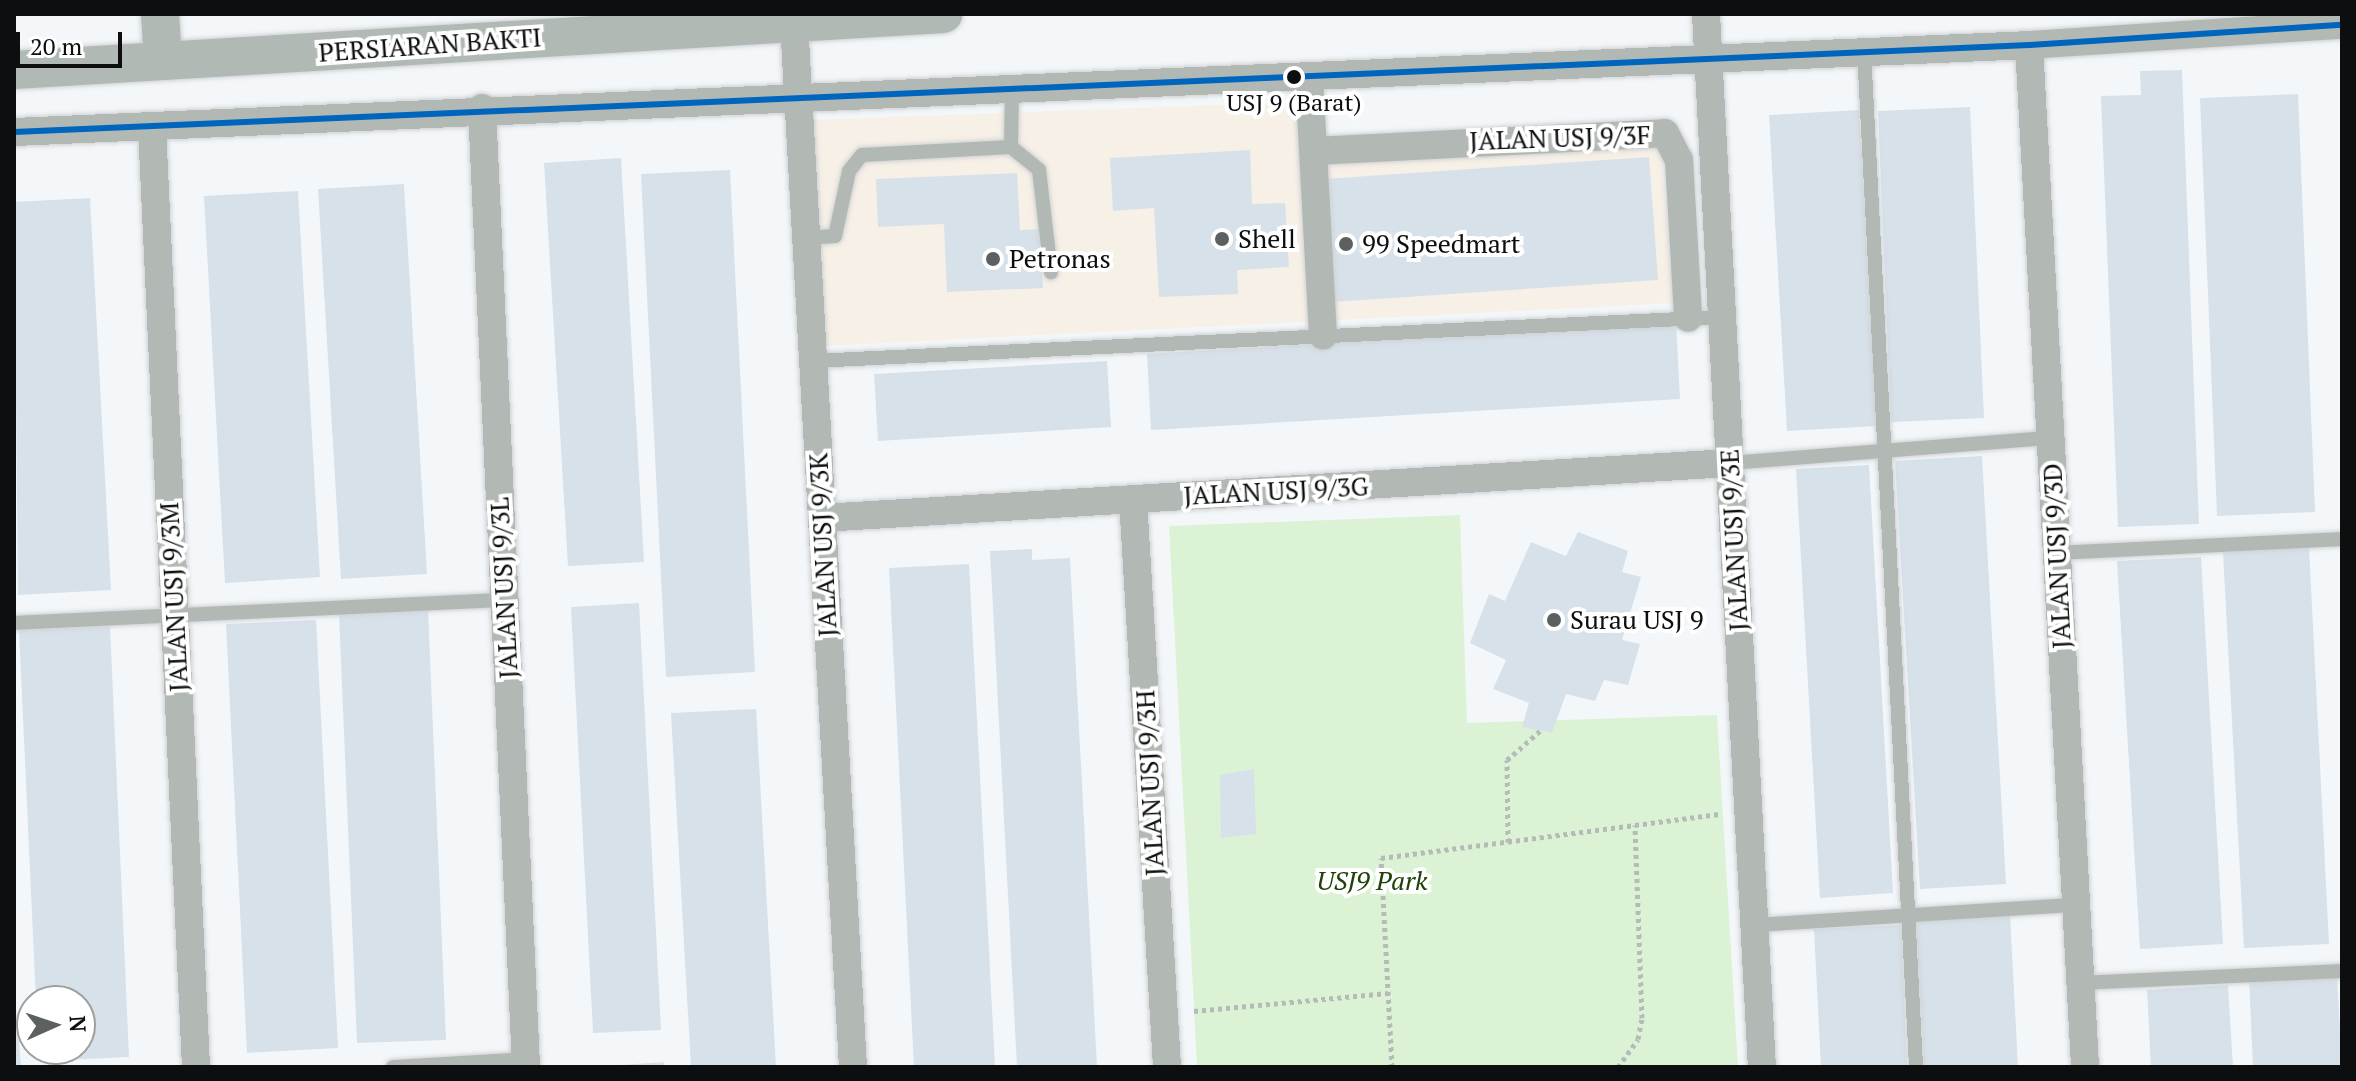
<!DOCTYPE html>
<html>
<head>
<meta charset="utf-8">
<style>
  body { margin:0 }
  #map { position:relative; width:2356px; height:1081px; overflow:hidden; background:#f4f7fa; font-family:"PT Serif",serif }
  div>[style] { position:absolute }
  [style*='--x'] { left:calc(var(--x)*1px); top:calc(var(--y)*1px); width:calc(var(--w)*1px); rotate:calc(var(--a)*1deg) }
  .commercial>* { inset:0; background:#f7f0e7 }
  .green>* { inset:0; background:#dcf2d5 }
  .building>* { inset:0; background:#d7e1e9 }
  .path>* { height:5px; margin-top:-2.5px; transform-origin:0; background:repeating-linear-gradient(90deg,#b5bbb9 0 4px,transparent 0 8px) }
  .roads { filter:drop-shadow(0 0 2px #d0d2d4) drop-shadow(0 0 2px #d0d2d4) }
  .lane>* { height:14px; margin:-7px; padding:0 7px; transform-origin:7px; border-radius:7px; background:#b2b9b4 }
  .street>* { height:28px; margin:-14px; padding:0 14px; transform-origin:14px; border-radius:14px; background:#b2b9b4 }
  .secondary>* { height:38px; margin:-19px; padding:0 19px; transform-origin:19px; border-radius:19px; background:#b0b9b4 }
  .bus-1>* { height:6px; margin:-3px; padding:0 3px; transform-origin:3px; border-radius:3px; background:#0065bd }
  .dots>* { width:22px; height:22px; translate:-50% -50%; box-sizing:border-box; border:4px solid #fff; border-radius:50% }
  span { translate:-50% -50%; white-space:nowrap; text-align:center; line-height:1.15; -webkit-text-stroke:8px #fff; paint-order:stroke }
  .bus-label { font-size:24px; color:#0c0e0f }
  .street-label { font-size:26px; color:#0c0e0f }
  .poi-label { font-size:26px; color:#0c0e0f }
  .left { translate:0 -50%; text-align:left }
  .park-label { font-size:26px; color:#204208; font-style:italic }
  .frame { position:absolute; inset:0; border:16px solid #0c0e0f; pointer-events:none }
  .north { position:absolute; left:16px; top:985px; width:80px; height:80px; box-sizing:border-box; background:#fff; border:2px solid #9e9f9f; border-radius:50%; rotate:87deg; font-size:22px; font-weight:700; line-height:32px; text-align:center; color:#0c0e0f }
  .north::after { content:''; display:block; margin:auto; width:28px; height:36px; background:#5d6061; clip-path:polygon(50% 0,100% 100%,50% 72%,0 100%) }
  .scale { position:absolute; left:16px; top:32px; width:106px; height:36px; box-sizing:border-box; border:4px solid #0c0e0f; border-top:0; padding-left:10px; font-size:24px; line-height:28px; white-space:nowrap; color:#0c0e0f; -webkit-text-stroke:6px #fff; paint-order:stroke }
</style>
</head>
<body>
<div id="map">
  <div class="commercial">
    <div style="clip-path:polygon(1297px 102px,1301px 162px,1660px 145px,1675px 303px,825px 346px,813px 120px)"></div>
  </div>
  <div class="green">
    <div style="clip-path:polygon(1460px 515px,1467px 723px,1717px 715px,1738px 1067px,1197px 1067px,1169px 526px)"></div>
  </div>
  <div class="building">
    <div style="clip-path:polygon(2182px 70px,2199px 524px,2118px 527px,2101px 96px,2141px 95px,2140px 71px)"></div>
    <div style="clip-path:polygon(2298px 94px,2315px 512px,2217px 516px,2200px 98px)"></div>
    <div style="clip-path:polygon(1970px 107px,1984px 418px,1891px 422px,1878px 111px)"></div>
    <div style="clip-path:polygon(1859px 110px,1877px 426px,1787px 431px,1769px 115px)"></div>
    <div style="clip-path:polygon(1250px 150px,1252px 204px,1285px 203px,1289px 267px,1237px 270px,1238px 294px,1159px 297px,1154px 208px,1113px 211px,1110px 158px)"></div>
    <div style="clip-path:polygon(1649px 157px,1658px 280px,1332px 302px,1324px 179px)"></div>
    <div style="clip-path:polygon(621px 158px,644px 562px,568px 566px,544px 163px)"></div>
    <div style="clip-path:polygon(730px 170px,755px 672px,666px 677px,641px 174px)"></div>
    <div style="clip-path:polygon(1017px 173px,1020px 230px,1039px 229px,1043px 288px,947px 292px,944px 224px,878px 227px,876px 179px)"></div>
    <div style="clip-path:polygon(404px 184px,427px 574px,341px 579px,318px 189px)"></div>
    <div style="clip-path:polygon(298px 191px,320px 577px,225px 583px,204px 196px)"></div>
    <div style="clip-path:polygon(90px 198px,111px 590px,18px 595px,14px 202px)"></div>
    <div style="clip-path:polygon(1676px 323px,1680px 399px,1151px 430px,1147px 354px)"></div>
    <div style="clip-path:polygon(1107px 361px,1111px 427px,878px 441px,874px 374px)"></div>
    <div style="clip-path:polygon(1982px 456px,2006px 884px,1920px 889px,1895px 461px)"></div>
    <div style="clip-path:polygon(1869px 465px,1893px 893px,1820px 898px,1796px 469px)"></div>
    <div style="clip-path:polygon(1578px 532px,1628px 551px,1622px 572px,1641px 577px,1622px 640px,1640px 644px,1628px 685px,1604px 680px,1595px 701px,1566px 694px,1552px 733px,1522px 727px,1529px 703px,1493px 689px,1506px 660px,1470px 643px,1489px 594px,1505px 601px,1531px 542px,1566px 556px)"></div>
    <div style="clip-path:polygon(2309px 547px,2329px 944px,2244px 948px,2223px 552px)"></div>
    <div style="clip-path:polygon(1032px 549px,1032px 560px,1070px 558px,1097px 1067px,1017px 1067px,990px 551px)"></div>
    <div style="clip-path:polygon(2201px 557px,2223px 944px,2140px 949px,2117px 561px)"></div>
    <div style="clip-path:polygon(969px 564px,995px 1067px,914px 1067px,889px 568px)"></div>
    <div style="clip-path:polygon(639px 603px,661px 1030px,593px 1033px,571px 607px)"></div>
    <div style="clip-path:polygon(428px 609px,446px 1040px,357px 1043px,339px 613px)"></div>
    <div style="clip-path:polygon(316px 620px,338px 1048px,247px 1053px,226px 624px)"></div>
    <div style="clip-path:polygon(110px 626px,129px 1057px,39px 1061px,38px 1049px,80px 1049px,80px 1001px,36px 1001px,19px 630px)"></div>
    <div style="clip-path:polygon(756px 709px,776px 1067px,691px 1067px,671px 713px)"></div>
    <div style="clip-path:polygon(1254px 769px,1256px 834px,1221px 838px,1220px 775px)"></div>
    <div style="clip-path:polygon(2010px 915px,2018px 1067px,1924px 1067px,1916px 921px)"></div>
    <div style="clip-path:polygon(1901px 925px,1907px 1067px,1821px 1067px,1814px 929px)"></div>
    <div style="clip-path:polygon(2337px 975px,2342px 1067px,2253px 1067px,2249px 979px)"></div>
    <div style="clip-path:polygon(14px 983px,21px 1066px,14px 1067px)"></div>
    <div style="clip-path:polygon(2228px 985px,2233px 1067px,2151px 1067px,2147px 990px)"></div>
    <div style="clip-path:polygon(664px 1062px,664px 1067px,620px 1067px,620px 1065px)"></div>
  </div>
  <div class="path">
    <div style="--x:1508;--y:842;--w:82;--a:-90.7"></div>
    <div style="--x:1507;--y:760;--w:45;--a:-41.4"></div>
    <div style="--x:1194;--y:1011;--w:195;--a:-5.3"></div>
    <div style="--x:1392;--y:1067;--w:209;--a:-93"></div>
    <div style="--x:1381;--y:858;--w:341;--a:-7.4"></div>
    <div style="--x:1618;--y:1067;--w:34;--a:-54"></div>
    <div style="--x:1638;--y:1039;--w:21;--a:-79"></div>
    <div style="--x:1642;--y:1018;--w:193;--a:-92.1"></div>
  </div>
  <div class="roads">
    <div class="lane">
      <div style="--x:1864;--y:50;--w:1018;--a:87.07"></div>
      <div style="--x:1011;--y:147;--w:58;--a:-89"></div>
      <div style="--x:806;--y:238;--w:29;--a:-4"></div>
      <div style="--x:835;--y:236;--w:66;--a:-77.8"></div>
      <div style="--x:849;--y:171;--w:21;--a:-51"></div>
      <div style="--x:862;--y:155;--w:149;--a:-3.1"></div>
      <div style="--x:1011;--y:147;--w:36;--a:39"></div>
      <div style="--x:1039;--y:170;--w:103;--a:83.3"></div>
      <div style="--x:813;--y:361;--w:910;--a:-2.77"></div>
      <div style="--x:1730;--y:463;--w:321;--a:-4.5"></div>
      <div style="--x:2057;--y:553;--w:285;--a:-2.8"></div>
      <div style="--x:14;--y:623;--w:491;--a:-2.7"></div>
      <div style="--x:1755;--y:925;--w:322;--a:-3.6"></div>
      <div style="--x:2080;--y:983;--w:262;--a:-2.6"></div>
      <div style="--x:393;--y:1067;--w:133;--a:-3.4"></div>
    </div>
    <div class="street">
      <div style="--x:1706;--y:14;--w:1054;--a:86.96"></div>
      <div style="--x:794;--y:22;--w:1047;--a:86.77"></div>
      <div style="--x:2029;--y:45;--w:1024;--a:86.86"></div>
      <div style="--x:1309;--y:77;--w:259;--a:86.9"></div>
      <div style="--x:482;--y:108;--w:960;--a:87.37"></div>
      <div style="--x:152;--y:127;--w:941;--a:87.32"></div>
      <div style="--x:14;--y:132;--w:2017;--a:-2.47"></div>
      <div style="--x:2029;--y:45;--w:314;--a:-3.7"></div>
      <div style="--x:1314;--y:151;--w:351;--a:-2.9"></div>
      <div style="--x:1665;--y:133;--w:30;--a:63"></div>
      <div style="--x:1679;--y:160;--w:158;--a:86.7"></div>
      <div style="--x:1133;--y:499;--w:569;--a:86.57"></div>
      <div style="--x:822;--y:518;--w:910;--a:-3.47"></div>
    </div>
    <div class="secondary">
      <div style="--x:160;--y:14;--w:47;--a:86.3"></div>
      <div style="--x:14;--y:70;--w:931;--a:-3.45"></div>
    </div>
  </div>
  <div class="bus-1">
    <div style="--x:14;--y:132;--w:2017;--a:-2.47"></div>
    <div style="--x:2029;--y:45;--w:314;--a:-3.7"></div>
  </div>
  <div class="dots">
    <div style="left:1294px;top:77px;background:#0c0e0f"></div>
    <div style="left:1222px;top:239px;background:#5d6061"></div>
    <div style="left:1346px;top:244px;background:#5d6061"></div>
    <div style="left:993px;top:259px;background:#5d6061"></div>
    <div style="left:1554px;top:620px;background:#5d6061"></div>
  </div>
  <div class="bus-label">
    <span style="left:1294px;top:103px">USJ 9 (Barat)</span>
  </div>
  <div class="street-label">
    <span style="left:430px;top:45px;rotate:-4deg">PERSIARAN BAKTI</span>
    <span style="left:1560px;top:138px;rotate:-2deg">JALAN USJ 9/3F</span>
    <span style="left:1276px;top:491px;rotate:-3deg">JALAN USJ 9/3G</span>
    <span style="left:1734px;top:540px;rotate:-93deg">JALAN USJ 9/3E</span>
    <span style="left:823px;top:545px;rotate:-93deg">JALAN USJ 9/3K</span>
    <span style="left:2057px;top:556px;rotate:-93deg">JALAN USJ 9/3D</span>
    <span style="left:504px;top:588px;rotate:-93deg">JALAN USJ 9/3L</span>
    <span style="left:174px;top:597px;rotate:-93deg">JALAN USJ 9/3M</span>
    <span style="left:1150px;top:783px;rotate:-93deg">JALAN USJ 9/3H</span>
  </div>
  <div class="poi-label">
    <span class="left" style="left:1238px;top:239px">Shell</span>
    <span class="left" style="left:1362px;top:244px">99 Speedmart</span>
    <span class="left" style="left:1009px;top:259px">Petronas</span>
    <span class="left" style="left:1570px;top:620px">Surau USJ 9</span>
  </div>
  <div class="park-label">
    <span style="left:1372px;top:881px">USJ9 Park</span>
  </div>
  <div class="frame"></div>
  <div class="north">N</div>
  <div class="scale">20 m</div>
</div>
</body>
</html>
